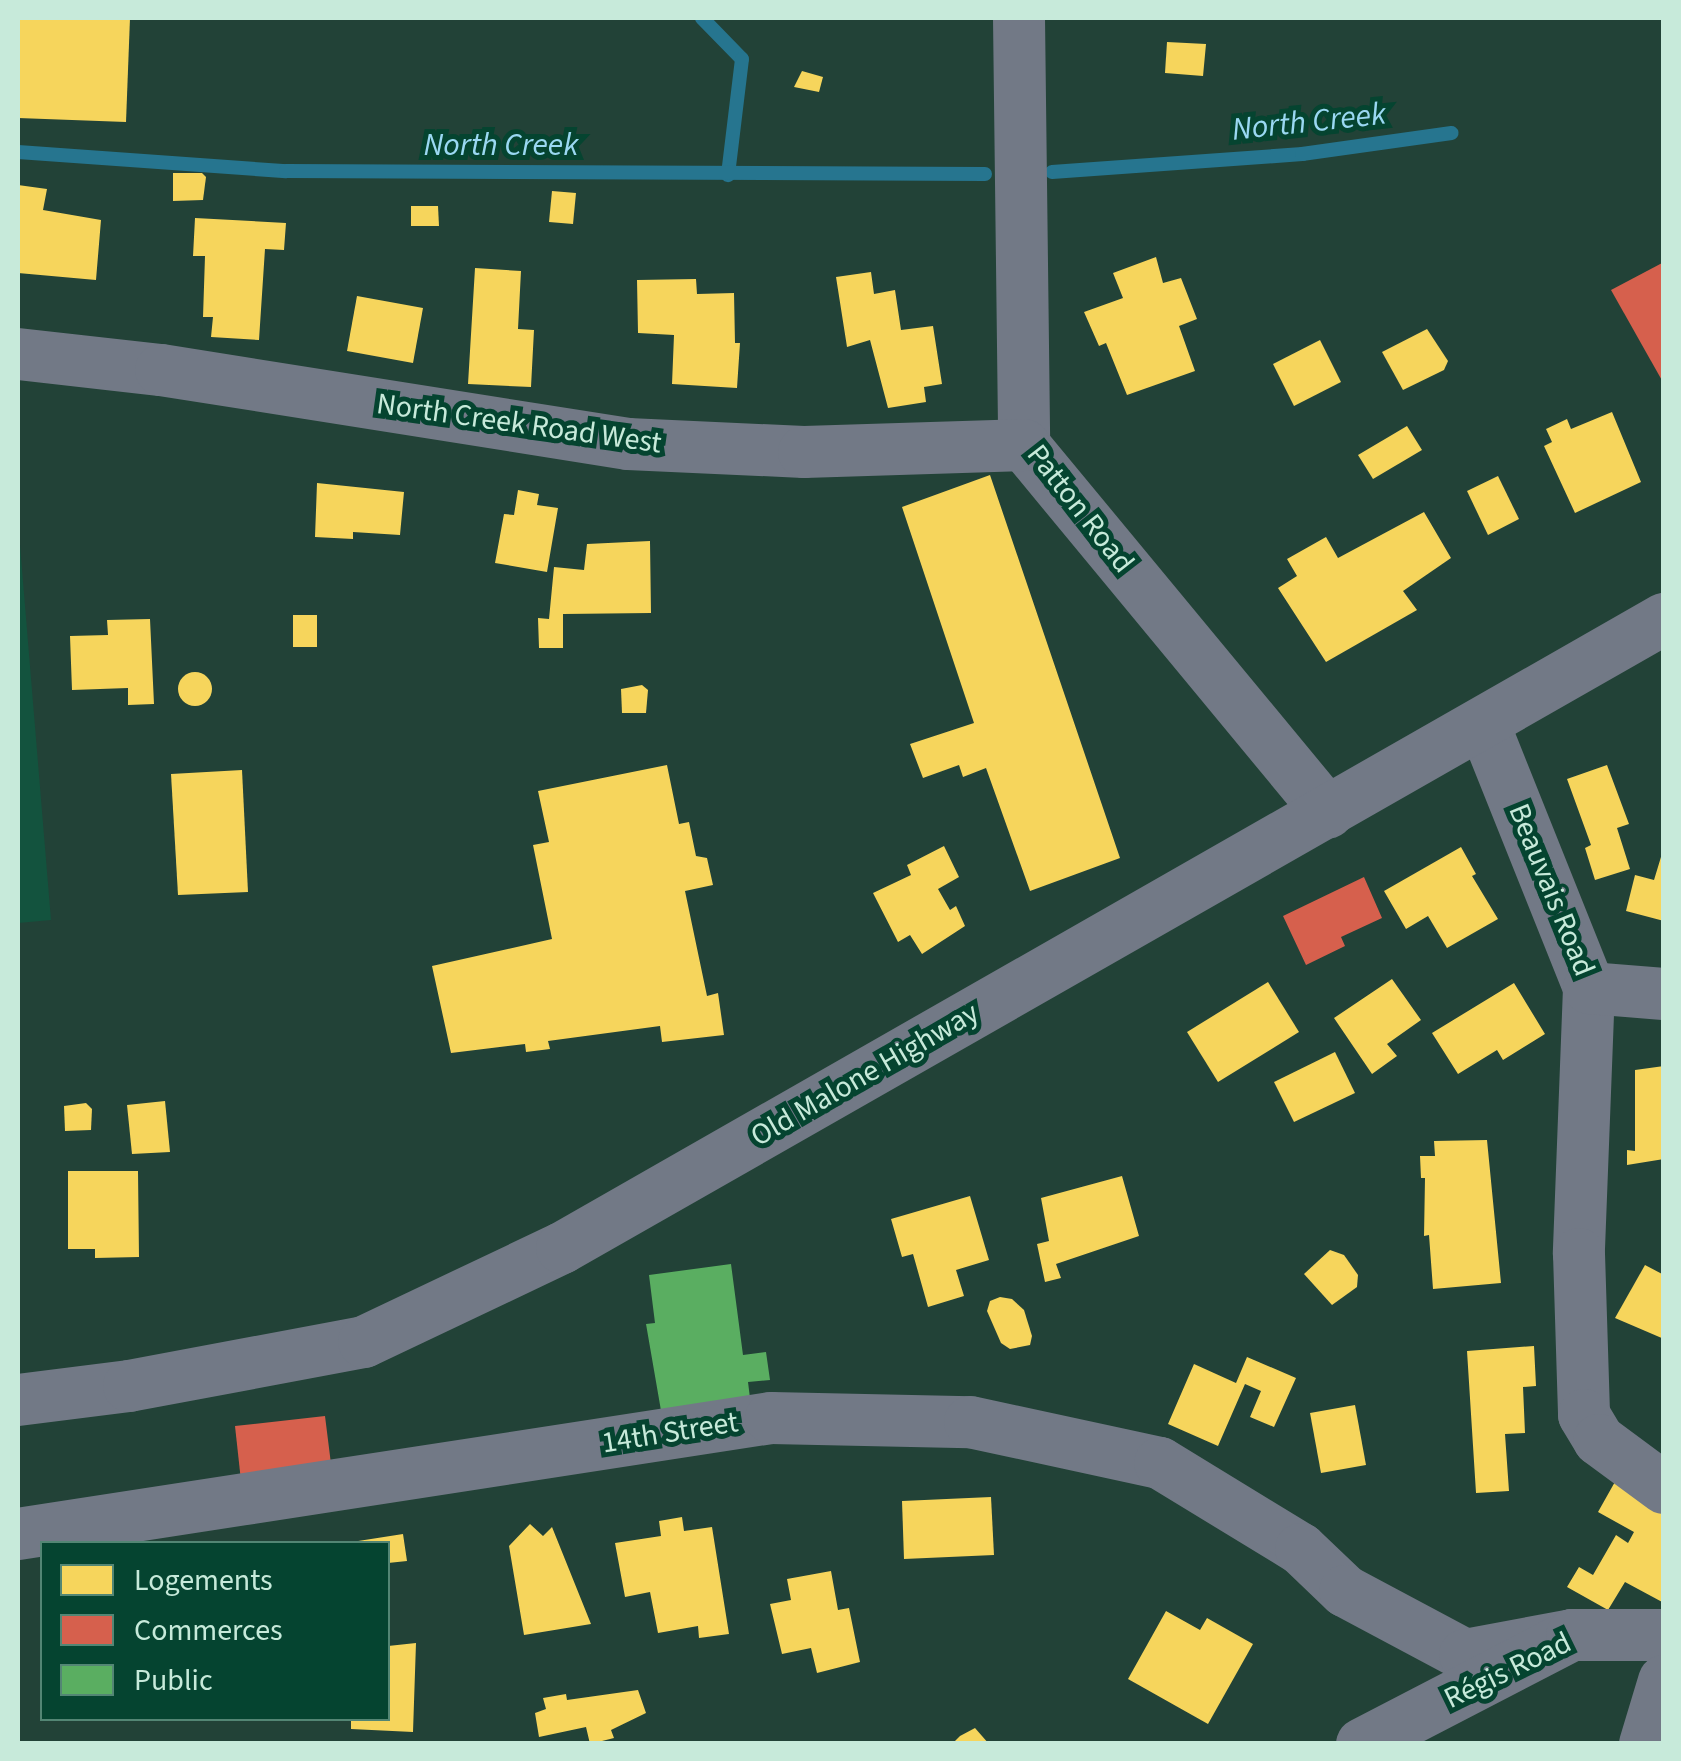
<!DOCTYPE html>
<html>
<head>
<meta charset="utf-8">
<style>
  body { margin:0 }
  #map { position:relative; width:1681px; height:1761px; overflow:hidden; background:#224237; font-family:"Source Sans 3",sans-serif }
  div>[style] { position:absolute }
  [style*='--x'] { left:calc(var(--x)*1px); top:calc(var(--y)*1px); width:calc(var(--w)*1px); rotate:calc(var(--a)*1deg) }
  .built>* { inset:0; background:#13533e }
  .homes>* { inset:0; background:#f6d55c }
  .round { border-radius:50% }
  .shops>* { inset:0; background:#d6604d }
  .public>* { inset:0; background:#5aae61 }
  .stream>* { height:14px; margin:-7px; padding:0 7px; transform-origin:7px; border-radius:7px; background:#26758f }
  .minor>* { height:52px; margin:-26px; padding:0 26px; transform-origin:26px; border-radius:26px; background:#727986 }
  span { translate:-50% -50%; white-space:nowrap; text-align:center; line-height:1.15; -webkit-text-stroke:10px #054430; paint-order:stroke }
  .street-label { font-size:30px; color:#c7eada }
  .water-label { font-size:32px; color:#9ad8f2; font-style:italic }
  .frame { position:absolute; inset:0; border:20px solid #c7eada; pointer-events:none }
  .legend { position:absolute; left:40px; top:1541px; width:350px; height:180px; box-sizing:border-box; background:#054430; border:2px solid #538674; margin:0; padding:12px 18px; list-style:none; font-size:30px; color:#c7eada }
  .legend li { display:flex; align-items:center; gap:20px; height:50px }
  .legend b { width:50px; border:2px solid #538674 }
</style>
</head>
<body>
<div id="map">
  <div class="built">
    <div style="clip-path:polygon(18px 521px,51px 920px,18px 923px)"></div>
  </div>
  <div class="homes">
    <div style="clip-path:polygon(18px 18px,130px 18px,126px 122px,18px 118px)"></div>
    <div style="clip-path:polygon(1167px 42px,1206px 44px,1203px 76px,1165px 73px)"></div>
    <div style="clip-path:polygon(802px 71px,823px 77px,819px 92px,794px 87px)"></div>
    <div style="clip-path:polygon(173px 173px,202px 173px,206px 177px,203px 200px,173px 201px)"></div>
    <div style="clip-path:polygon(18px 185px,47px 189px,43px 210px,101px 220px,96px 280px,18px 273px)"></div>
    <div style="clip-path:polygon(552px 191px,576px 193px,573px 224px,549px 222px)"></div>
    <div style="clip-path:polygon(411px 206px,438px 206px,439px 226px,411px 226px)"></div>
    <div style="clip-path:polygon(195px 218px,286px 223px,284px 250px,265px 249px,259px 340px,211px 337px,213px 317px,203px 317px,205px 256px,193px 256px)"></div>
    <div style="clip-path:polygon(1156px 257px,1163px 283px,1181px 278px,1197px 319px,1179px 326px,1195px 371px,1127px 395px,1106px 343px,1099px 346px,1084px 312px,1123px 298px,1113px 273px)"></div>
    <div style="clip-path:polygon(475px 268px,521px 271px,518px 329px,534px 330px,531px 387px,468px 384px)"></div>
    <div style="clip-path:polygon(871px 272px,874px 294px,895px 290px,901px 330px,933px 326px,942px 384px,924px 387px,926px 402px,888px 408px,870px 340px,847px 347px,836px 277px)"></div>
    <div style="clip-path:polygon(696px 279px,697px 294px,734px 293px,735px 343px,740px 343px,737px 388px,672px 384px,674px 335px,638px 333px,637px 280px)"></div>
    <div style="clip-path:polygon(357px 296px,423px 308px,413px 363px,347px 351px)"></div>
    <div style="clip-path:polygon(1427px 329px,1448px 361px,1444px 370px,1403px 390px,1382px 352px)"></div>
    <div style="clip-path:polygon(1320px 340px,1341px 382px,1294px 406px,1273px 364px)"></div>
    <div style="clip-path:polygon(1612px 412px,1641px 482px,1575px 513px,1544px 446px,1552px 442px,1546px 429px,1567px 419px,1571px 429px)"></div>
    <div style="clip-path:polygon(1407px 426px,1422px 450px,1373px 479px,1358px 455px)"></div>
    <div style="clip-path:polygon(990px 475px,1120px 858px,1030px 891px,986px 768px,963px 777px,959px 765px,923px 778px,910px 744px,974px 723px,902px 507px)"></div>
    <div style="clip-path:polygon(1498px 476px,1519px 519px,1488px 535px,1467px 491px)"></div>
    <div style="clip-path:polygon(317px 483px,404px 492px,400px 535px,353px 532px,353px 539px,315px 537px)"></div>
    <div style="clip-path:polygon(518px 490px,539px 494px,537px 505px,558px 508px,547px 572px,495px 563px,504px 514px,514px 515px)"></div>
    <div style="clip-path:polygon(1424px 512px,1451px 558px,1403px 591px,1417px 610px,1326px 662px,1278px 588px,1297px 576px,1287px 559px,1326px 537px,1338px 558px)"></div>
    <div style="clip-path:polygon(650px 541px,651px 613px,563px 614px,563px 648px,539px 648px,538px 618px,549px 619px,554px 567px,584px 570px,587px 544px)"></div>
    <div style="clip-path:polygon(293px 615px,317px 615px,317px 647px,293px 647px)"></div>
    <div style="clip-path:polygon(150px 619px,154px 704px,128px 705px,128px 688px,72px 690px,70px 636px,108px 635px,107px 620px)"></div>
    <div class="round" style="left:178px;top:672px;width:34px;height:34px"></div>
    <div style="clip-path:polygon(642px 685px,648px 690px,646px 713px,622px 713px,621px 689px)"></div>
    <div style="clip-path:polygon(667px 765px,679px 824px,689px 822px,696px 856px,707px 858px,713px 885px,685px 891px,707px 996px,718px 993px,724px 1035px,662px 1042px,660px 1026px,548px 1041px,550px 1049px,526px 1052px,525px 1044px,451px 1053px,432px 966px,552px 939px,533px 845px,549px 842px,538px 791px)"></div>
    <div style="clip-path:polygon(1607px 765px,1629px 824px,1617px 828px,1630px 869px,1595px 880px,1585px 848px,1591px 845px,1567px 779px)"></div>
    <div style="clip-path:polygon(242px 770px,248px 892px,178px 895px,171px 774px)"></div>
    <div style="clip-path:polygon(944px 846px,959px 877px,938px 889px,950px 910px,956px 906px,965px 926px,922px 954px,910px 935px,898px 942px,873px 893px,911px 875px,907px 865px)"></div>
    <div style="clip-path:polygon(1461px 847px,1476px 874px,1472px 876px,1498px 919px,1447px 948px,1428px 916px,1406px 929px,1384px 891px)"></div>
    <div style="clip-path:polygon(1664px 847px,1664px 921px,1626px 911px,1635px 875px,1654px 880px)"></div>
    <div style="clip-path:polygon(1392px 979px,1421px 1020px,1387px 1044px,1397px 1056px,1372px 1074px,1334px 1018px)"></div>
    <div style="clip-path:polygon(1268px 982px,1299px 1032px,1218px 1082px,1187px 1032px)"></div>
    <div style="clip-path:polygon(1514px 983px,1545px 1034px,1503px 1060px,1497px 1050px,1458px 1074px,1432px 1033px)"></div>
    <div style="clip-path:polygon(1335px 1052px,1355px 1093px,1294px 1122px,1274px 1082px)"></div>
    <div style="clip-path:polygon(1664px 1066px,1664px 1159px,1627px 1165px,1627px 1150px,1635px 1151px,1635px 1070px)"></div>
    <div style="clip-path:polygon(165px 1101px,170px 1152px,132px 1154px,127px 1105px)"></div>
    <div style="clip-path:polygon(86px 1103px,92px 1109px,91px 1130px,65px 1131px,64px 1106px)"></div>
    <div style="clip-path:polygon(1487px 1140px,1501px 1283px,1433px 1289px,1429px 1235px,1424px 1236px,1425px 1178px,1421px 1178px,1420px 1156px,1435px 1156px,1434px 1141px)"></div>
    <div style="clip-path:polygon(68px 1171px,138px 1171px,139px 1257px,95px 1258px,95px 1249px,68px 1249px)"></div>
    <div style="clip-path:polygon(1122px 1176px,1139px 1236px,1056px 1264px,1061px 1278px,1045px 1282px,1037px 1244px,1049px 1241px,1041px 1198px)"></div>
    <div style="clip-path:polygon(970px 1196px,989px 1260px,956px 1270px,964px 1296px,928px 1307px,913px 1254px,902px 1257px,891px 1219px)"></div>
    <div style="clip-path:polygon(1330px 1250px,1344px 1255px,1358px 1275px,1357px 1287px,1332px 1305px,1304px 1274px)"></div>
    <div style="clip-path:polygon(1645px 1265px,1664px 1275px,1664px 1339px,1615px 1318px)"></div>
    <div style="clip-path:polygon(1000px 1297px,1012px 1299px,1024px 1310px,1032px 1336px,1030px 1345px,1010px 1349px,1001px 1343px,987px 1311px,990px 1301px)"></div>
    <div style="clip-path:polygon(1534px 1346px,1536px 1386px,1523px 1387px,1525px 1433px,1505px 1434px,1509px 1491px,1476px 1493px,1467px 1351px)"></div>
    <div style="clip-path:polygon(1247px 1357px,1296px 1378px,1274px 1427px,1250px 1417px,1261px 1391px,1245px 1384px,1218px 1446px,1168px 1424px,1194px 1364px,1236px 1383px)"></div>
    <div style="clip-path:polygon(1355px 1405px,1366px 1465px,1321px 1473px,1310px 1413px)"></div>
    <div style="clip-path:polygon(1616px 1480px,1664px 1507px,1664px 1603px,1625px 1582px,1608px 1610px,1567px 1587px,1579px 1567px,1593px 1575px,1616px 1535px,1628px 1543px,1634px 1532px,1598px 1512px)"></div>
    <div style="clip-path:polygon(991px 1497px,994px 1555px,904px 1559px,902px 1501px)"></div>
    <div style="clip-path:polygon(682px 1517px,684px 1531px,712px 1527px,729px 1634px,699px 1638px,698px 1626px,658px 1633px,650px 1592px,625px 1597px,615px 1543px,661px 1536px,659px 1521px)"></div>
    <div style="clip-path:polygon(530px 1524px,543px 1536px,552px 1527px,591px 1624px,524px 1635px,509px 1546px)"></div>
    <div style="clip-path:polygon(403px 1534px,407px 1561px,388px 1563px,388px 1544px,339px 1544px)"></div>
    <div style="clip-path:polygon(831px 1571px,838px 1610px,849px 1608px,860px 1662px,817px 1673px,811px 1648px,782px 1654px,770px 1604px,791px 1600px,787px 1579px)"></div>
    <div style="clip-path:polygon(1166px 1611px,1200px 1630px,1207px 1618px,1253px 1644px,1208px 1724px,1128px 1679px)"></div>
    <div style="clip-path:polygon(416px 1643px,413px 1732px,351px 1729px,351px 1718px,388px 1718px,388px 1646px)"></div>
    <div style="clip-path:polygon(638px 1690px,646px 1713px,611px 1730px,614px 1738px,590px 1744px,586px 1727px,539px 1737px,535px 1713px,546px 1709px,543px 1698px,566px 1694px,567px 1700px)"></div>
    <div style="clip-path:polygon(975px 1728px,989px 1744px,952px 1744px,960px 1736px)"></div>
  </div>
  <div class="shops">
    <div style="clip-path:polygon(1664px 262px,1664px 384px,1611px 290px)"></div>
    <div style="clip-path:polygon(1364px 877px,1382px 918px,1341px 937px,1345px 946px,1306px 965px,1283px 916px)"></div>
    <div style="clip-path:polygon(325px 1416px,332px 1472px,241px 1481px,235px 1426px)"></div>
  </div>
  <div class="public">
    <div style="clip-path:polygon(731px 1264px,743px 1355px,766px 1352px,770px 1380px,748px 1382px,752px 1414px,664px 1428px,646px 1324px,655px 1323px,649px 1275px)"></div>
  </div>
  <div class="stream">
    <div style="--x:702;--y:18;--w:57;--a:45.7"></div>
    <div style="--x:742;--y:59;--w:117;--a:96.9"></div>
    <div style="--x:18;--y:152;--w:269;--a:4.1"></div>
    <div style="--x:286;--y:171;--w:699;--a:0.25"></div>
    <div style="--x:1052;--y:172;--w:251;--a:-4.1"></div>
    <div style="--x:1302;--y:154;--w:151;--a:-8"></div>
  </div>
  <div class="minor">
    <div style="--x:1019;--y:18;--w:427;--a:89.3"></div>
    <div style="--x:1024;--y:445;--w:477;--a:50.4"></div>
    <div style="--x:18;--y:354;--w:144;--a:6.4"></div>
    <div style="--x:161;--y:370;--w:473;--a:9"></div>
    <div style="--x:628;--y:444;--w:176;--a:2.6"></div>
    <div style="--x:804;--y:452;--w:220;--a:-1.8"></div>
    <div style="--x:1484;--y:725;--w:283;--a:68.2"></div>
    <div style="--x:1589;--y:988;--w:266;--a:92.2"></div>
    <div style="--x:1579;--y:1254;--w:161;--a:88.2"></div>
    <div style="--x:1584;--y:1415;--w:29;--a:59"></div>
    <div style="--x:1599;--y:1440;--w:81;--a:36.4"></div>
    <div style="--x:1589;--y:988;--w:75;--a:4.6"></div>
    <div style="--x:18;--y:1400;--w:112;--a:-7.2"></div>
    <div style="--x:129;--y:1386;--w:239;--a:-10.6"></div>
    <div style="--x:364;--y:1342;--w:219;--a:-25.4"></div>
    <div style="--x:562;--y:1248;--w:1269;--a:-29.72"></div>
    <div style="--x:18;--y:1534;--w:762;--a:-8.76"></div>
    <div style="--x:771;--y:1418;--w:199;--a:1.2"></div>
    <div style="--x:970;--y:1422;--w:194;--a:12.2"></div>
    <div style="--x:1160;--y:1463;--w:165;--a:31.4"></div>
    <div style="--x:1301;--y:1549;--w:61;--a:43.7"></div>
    <div style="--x:1345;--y:1591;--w:136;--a:28.1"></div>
    <div style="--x:1465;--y:1655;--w:109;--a:-10.6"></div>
    <div style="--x:1362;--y:1744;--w:237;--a:-27.4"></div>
    <div style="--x:1572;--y:1635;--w:92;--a:0"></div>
    <div style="--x:1645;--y:1744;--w:66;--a:-73.2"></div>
  </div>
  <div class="street-label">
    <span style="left:519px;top:424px;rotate:8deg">North Creek Road West</span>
    <span style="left:1080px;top:509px;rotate:52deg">Patton Road</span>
    <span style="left:1551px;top:890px;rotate:68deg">Beauvais Road</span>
    <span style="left:865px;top:1075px;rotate:-30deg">Old Malone Highway</span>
    <span style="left:670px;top:1433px;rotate:-9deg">14th Street</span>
    <span style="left:1508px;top:1671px;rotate:-26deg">Régis Road</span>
  </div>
  <div class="water-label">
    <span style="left:1309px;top:122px;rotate:-6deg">North Creek</span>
    <span style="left:501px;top:145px">North Creek</span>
  </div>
  <div class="frame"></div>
  <ul class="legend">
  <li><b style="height:28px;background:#f6d55c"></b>Logements</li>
  <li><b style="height:28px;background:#d6604d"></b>Commerces</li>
  <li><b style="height:28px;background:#5aae61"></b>Public</li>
  </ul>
</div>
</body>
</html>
